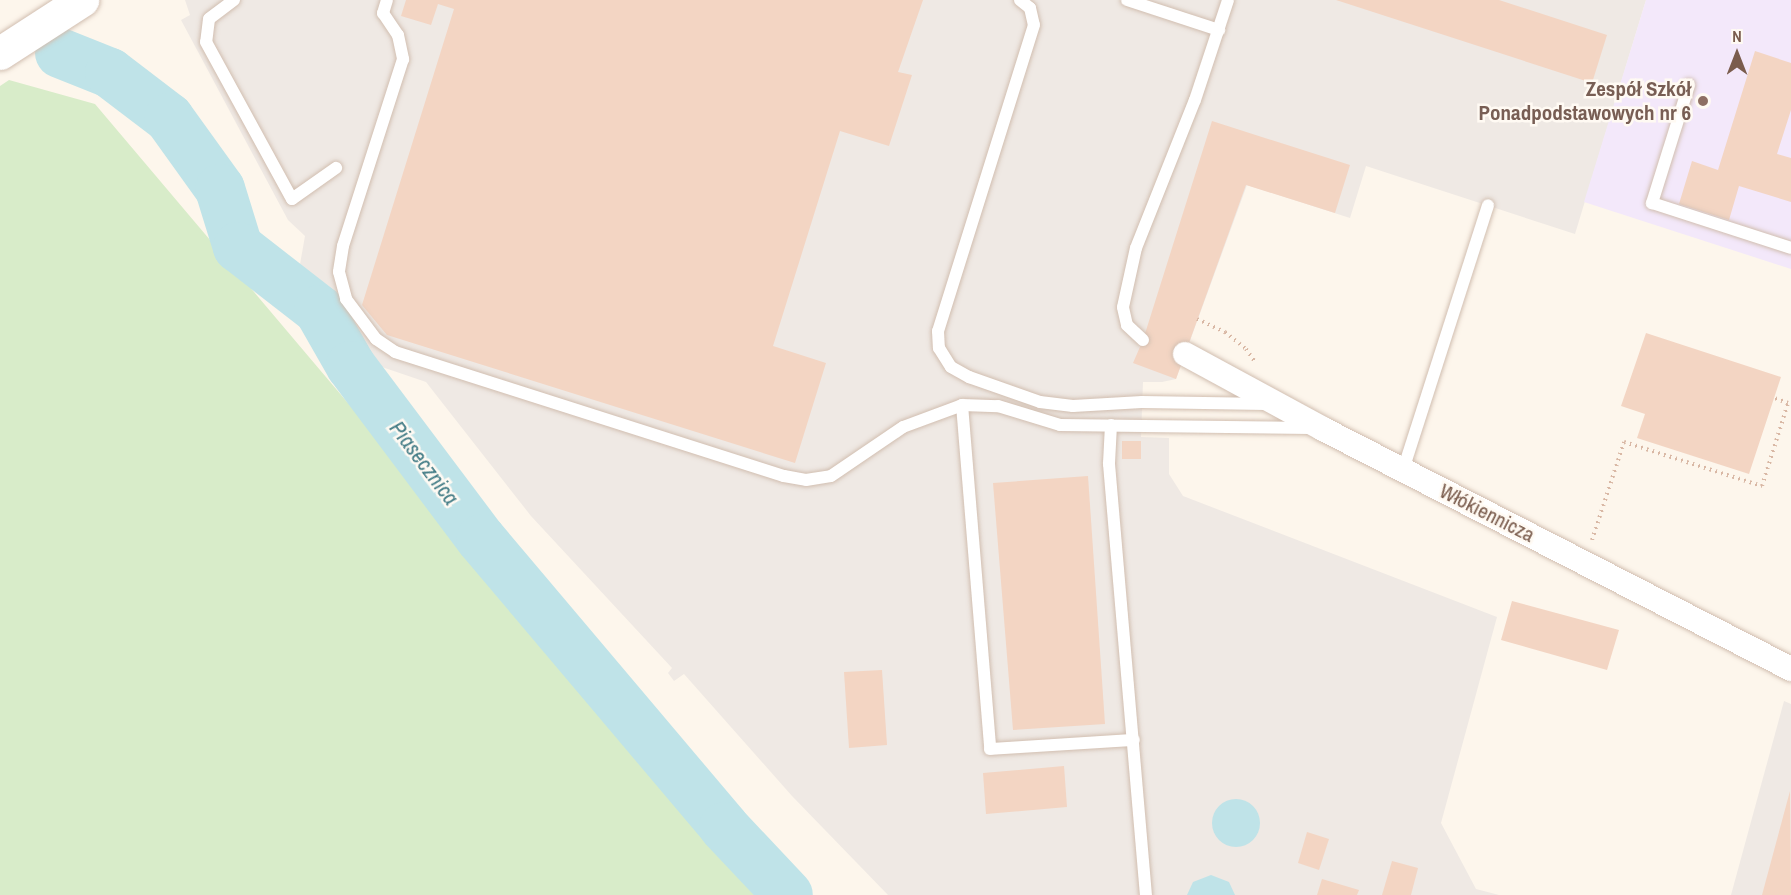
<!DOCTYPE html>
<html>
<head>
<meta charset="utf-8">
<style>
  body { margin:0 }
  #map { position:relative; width:1791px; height:895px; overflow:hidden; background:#fdf6ec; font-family:"Archivo Narrow",sans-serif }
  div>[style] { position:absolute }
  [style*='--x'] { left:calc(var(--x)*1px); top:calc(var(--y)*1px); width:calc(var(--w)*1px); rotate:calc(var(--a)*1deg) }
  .industrial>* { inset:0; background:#efe9e4 }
  .education>* { inset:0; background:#f3e8fa }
  .green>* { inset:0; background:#d8ecc9 }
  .water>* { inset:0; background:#bfe3e8 }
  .round { border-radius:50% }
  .river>* { height:50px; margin:-25px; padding:0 25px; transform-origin:25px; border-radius:25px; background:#bfe3e8 }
  .building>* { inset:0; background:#f3d5c3 }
  .path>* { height:4px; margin-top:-2px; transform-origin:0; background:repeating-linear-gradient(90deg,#d9b8a5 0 1.5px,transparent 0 6px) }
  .roads { filter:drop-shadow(0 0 2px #d1beb0) drop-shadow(0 0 2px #d1beb0) }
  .lane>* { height:12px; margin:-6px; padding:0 6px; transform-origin:6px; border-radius:6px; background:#fff }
  .street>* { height:24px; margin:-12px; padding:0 12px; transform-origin:12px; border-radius:12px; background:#fff }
  .secondary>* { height:33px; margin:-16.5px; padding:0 16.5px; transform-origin:16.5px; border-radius:16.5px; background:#fff }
  .dots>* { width:16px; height:16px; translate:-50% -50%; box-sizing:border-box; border:3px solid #fffaf3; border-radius:50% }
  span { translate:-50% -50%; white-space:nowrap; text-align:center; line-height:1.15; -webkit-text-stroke:5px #fffaf3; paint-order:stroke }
  .education-label { font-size:21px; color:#785e54; font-weight:700 }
  .right { translate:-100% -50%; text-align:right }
  .street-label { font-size:21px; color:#7a5c4d }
  .water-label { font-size:22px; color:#437c86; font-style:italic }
  .north { position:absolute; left:1707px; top:24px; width:60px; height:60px; -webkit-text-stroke:4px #fffaf3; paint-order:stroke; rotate:0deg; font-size:16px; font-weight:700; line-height:24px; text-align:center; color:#7a5c4d }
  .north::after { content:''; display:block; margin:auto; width:21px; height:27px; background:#7a5c4d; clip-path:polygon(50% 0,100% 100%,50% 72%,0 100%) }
</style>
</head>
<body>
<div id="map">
  <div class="industrial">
    <div style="clip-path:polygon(185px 0,1646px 0,1575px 234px,1366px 166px,1350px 218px,1247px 185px,1176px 379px,1162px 382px,1143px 382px,1141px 437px,1169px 438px,1169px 474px,1183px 496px,1497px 617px,1441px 823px,1476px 889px,1499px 895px,888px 895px,792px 796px,684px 674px,674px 681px,668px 673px,672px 668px,531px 516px,426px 382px,382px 367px,299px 270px,305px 236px,288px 220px,181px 20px,190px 15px)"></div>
    <div style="clip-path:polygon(1784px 701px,1791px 704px,1791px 895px,1731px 895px)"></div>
  </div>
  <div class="education">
    <div style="clip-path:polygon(1646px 0,1791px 0,1791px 269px,1584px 202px)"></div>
  </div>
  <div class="green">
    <div style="clip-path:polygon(9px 80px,95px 104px,688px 805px,776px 895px,0 895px,0 86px)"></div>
  </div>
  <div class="water">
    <div class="round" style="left:1212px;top:799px;width:48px;height:48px"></div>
    <div style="clip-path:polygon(1211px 875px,1229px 882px,1235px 895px,1187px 895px,1193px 882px)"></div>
  </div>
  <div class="river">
    <div style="--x:60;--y:53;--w:54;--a:21.8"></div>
    <div style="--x:110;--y:73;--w:74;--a:37.3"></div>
    <div style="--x:169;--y:118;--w:87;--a:54.3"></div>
    <div style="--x:220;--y:189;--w:61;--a:72.8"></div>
    <div style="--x:238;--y:247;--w:103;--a:37.9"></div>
    <div style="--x:319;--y:310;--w:64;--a:60.3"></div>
    <div style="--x:351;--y:366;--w:216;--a:53.1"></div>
    <div style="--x:481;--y:539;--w:377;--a:49.8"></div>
    <div style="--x:724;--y:827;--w:93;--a:46.7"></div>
  </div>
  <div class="building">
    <div style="clip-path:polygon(406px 0,923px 0,898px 72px,912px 75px,889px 146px,840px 131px,773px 346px,826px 363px,795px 463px,387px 335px,362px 305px,454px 9px,438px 4px,431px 25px,401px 16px)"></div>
    <div style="clip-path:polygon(1336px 0,1499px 0,1607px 35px,1592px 83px)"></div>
    <div style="clip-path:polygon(1755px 51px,1791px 63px,1791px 110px,1777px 154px,1791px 158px,1791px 202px,1739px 186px,1729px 220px,1679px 204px,1692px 161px,1718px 170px)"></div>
    <div style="clip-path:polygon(1212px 121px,1350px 165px,1335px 213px,1246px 185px,1176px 379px,1133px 363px,1143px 340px)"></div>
    <div style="clip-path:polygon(1646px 333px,1781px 377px,1749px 474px,1637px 438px,1645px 414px,1621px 406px)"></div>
    <div style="clip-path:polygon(1122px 441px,1141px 441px,1141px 459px,1122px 459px)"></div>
    <div style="clip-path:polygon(1088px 476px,1105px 724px,1013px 730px,993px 483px)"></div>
    <div style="clip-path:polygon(1512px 601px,1619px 630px,1607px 670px,1501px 640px)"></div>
    <div style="clip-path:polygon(882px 670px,887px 745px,849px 748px,844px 672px)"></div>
    <div style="clip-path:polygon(1064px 766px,1067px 807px,986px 814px,983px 773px)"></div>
    <div style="clip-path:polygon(1790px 791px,1791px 895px,1762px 895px)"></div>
    <div style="clip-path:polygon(1307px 832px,1329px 839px,1319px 870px,1298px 863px)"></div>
    <div style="clip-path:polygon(1392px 861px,1418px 868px,1411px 895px,1382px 895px)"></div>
    <div style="clip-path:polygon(1322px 879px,1359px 890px,1357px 895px,1317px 895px)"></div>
  </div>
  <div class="path">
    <div style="--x:1197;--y:319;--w:31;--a:25"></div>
    <div style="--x:1225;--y:332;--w:27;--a:39"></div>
    <div style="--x:1246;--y:349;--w:16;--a:55"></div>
    <div style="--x:1592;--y:540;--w:103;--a:-71.9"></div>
    <div style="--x:1624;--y:442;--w:145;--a:17.7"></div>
    <div style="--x:1762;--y:486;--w:87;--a:-72.6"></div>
    <div style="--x:1788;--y:403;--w:15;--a:-160"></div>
  </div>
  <div class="roads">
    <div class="lane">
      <div style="--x:234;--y:0;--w:31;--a:143"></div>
      <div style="--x:209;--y:19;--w:23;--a:97"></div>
      <div style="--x:206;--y:42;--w:179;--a:61.3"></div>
      <div style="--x:292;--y:199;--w:54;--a:-35.2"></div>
      <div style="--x:387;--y:0;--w:14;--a:107"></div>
      <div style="--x:383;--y:13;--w:27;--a:56"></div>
      <div style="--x:398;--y:35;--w:25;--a:78"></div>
      <div style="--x:403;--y:59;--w:196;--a:107.8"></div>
      <div style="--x:343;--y:246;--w:26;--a:99"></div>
      <div style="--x:339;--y:272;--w:28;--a:75"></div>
      <div style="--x:346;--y:299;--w:50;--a:53.1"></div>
      <div style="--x:376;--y:339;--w:23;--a:34"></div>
      <div style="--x:395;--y:352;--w:408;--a:17.7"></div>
      <div style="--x:784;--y:476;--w:22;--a:10"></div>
      <div style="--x:806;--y:480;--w:25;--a:-9"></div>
      <div style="--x:831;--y:476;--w:87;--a:-34.2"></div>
      <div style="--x:903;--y:427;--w:63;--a:-20.4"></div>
      <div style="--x:962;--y:405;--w:36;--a:2"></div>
      <div style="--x:998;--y:406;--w:65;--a:17"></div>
      <div style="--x:1060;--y:425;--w:251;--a:0.7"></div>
      <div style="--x:1020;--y:0;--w:13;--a:39"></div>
      <div style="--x:1030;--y:8;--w:17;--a:77"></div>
      <div style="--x:1034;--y:25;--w:321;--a:107.4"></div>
      <div style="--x:938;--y:331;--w:17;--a:87"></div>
      <div style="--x:939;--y:348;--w:22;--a:58"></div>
      <div style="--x:951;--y:367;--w:21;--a:29"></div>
      <div style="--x:969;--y:377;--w:75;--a:19.4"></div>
      <div style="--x:1040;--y:402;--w:33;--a:7"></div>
      <div style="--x:1073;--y:406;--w:69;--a:-3.3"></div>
      <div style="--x:1142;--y:402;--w:124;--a:0.9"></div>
      <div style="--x:1127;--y:0;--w:97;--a:18.1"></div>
      <div style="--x:1689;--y:85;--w:124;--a:107.4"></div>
      <div style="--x:1652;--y:203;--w:146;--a:17.9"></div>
      <div style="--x:1143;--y:340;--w:22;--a:-137"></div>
      <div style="--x:1127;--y:325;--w:18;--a:-103"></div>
      <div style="--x:1123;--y:307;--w:60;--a:-77.6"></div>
      <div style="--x:1136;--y:248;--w:159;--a:-68.3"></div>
      <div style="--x:1195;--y:100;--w:105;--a:-71.7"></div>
      <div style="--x:962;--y:405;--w:345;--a:85.3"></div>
      <div style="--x:990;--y:749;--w:144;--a:-3.6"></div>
      <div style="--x:1111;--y:425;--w:39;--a:93"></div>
      <div style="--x:1109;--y:464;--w:433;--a:85.1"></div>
      <div style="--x:1403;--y:470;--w:278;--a:-72.2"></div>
    </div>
    <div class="street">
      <div style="--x:1185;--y:354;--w:157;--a:28.5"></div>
      <div style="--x:1323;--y:429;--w:526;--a:27.15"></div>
    </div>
    <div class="secondary">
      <div style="--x:0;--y:53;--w:98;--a:-32.9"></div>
    </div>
  </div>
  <div class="dots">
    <div style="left:1703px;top:101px;background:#8d6e63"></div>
  </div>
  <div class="education-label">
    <span class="right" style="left:1691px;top:101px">Zespół Szkół<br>Ponadpodstawowych nr 6</span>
  </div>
  <div class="street-label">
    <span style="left:1487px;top:513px;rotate:27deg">Włókiennicza</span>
  </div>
  <div class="water-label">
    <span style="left:424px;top:463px;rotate:53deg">Piasecznica</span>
  </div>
  <div class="north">N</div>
</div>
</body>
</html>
